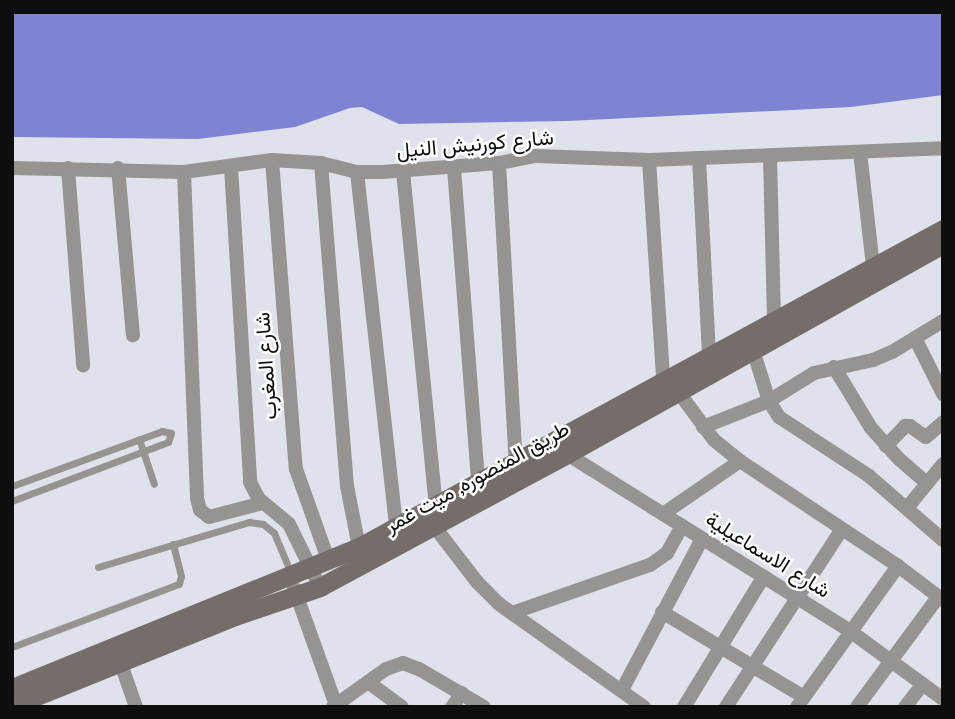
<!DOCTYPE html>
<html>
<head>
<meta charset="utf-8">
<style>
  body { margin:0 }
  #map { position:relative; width:955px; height:719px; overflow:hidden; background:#dfe1eb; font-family:"PT Sans",Vazirmatn,sans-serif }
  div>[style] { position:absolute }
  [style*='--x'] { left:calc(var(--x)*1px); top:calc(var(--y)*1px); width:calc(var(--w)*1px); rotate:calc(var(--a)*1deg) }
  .water>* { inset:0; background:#7e83d2 }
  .service>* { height:7px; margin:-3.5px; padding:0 3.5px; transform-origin:3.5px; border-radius:3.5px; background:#979391 }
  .minor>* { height:14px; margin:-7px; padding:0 7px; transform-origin:7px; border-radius:7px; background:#979391 }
  .secondary>* { height:19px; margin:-9.5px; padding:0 9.5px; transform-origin:9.5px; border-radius:9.5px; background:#746d6a }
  span { translate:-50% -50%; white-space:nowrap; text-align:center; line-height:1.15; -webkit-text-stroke:5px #fff; paint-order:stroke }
  .street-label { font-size:21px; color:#0e0e11 }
  .frame { position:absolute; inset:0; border:14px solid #0e0e11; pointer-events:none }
</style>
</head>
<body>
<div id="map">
  <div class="water">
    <div style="clip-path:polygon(12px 12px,943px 12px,943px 95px,851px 107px,568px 121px,399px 124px,362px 107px,350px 108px,295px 127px,198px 139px,12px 137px)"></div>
  </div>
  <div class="service">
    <div style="--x:139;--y:439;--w:47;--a:71.6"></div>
    <div style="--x:12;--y:486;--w:160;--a:-20.1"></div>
    <div style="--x:162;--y:431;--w:9;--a:13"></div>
    <div style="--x:171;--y:433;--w:9;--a:108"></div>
    <div style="--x:168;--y:442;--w:167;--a:159.3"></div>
    <div style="--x:98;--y:567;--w:158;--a:-16.6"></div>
    <div style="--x:249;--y:522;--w:14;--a:8"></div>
    <div style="--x:263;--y:524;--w:14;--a:39"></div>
    <div style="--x:274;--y:533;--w:43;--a:67"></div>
    <div style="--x:12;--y:647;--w:178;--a:-20.7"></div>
    <div style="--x:179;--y:584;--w:8;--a:-76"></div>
    <div style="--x:181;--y:576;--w:33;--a:-104"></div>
  </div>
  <div class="minor">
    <div style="--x:860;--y:152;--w:115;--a:83.5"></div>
    <div style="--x:770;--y:156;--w:163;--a:88.6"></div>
    <div style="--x:699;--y:158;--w:196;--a:87.1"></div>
    <div style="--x:272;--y:160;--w:310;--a:85.6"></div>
    <div style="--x:296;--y:469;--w:99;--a:70.5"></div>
    <div style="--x:649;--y:160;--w:219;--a:86.3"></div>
    <div style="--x:321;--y:163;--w:324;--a:85.4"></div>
    <div style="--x:347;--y:486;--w:62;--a:78.9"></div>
    <div style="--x:499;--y:163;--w:300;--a:86.8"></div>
    <div style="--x:231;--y:167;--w:316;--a:86.5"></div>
    <div style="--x:250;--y:482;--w:18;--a:63"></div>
    <div style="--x:258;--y:498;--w:40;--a:40"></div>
    <div style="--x:289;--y:524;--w:70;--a:63.8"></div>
    <div style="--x:12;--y:168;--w:172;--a:1.3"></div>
    <div style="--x:184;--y:172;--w:89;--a:-7.8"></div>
    <div style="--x:272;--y:160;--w:49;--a:3.5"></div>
    <div style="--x:321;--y:163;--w:37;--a:14"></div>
    <div style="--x:357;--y:172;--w:25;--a:0"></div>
    <div style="--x:382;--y:172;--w:117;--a:-4.4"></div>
    <div style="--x:499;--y:163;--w:38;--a:-11"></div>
    <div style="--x:536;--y:156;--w:113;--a:2"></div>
    <div style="--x:649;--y:160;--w:294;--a:-2.3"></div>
    <div style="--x:68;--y:168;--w:198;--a:85.6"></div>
    <div style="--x:118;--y:168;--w:168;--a:84.9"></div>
    <div style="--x:454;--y:168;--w:316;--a:85.6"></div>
    <div style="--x:403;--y:171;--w:336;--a:84.4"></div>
    <div style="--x:184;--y:172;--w:326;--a:87.7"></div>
    <div style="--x:197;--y:498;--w:12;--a:76"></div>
    <div style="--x:200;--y:510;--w:11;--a:38"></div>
    <div style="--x:209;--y:517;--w:56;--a:-14.5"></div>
    <div style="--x:357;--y:172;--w:358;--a:83.7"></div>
    <div style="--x:915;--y:338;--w:63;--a:63.4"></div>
    <div style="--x:753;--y:350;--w:53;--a:72.6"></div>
    <div style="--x:769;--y:401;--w:19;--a:58"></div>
    <div style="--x:779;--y:417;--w:108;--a:33.2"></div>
    <div style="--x:869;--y:476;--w:98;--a:40.9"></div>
    <div style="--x:834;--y:367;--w:71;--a:58.8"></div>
    <div style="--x:871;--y:428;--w:42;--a:47.9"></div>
    <div style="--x:899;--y:459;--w:37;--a:41"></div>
    <div style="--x:677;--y:390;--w:62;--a:53.5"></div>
    <div style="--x:714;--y:440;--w:33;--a:39"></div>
    <div style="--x:740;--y:461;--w:190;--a:33.6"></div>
    <div style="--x:898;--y:566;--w:56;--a:37.1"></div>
    <div style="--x:703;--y:427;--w:71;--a:-21.5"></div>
    <div style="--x:769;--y:401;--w:53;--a:-31.9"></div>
    <div style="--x:814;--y:373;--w:60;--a:-12.4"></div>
    <div style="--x:873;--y:360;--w:21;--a:-23"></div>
    <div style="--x:892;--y:352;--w:60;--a:-31.3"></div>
    <div style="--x:886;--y:446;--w:28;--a:-46"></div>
    <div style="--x:905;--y:426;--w:5;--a:0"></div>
    <div style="--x:910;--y:426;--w:19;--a:35"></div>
    <div style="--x:926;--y:437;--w:23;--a:-41"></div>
    <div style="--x:567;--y:454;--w:334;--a:32"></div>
    <div style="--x:850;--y:631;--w:115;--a:36.2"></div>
    <div style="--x:907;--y:508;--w:57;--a:-50.7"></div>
    <div style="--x:663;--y:514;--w:93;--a:-34.5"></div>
    <div style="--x:434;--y:526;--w:71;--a:52.5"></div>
    <div style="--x:477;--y:582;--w:31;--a:45"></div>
    <div style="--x:499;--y:604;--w:178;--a:35.4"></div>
    <div style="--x:294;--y:588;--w:124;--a:70.3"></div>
    <div style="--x:662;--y:612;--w:165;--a:30.9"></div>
    <div style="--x:512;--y:613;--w:146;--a:-19.2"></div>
    <div style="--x:650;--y:565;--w:21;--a:-35"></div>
    <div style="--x:667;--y:553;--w:31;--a:-61"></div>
    <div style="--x:121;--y:664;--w:46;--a:70.8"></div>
    <div style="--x:368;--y:682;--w:42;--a:36.3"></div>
    <div style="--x:622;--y:690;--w:171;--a:-62.1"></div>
    <div style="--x:333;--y:707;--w:65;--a:-35.6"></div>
    <div style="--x:386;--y:669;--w:18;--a:-19"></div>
    <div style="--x:403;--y:663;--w:17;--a:21"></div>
    <div style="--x:419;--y:669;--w:75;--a:30.3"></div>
    <div style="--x:452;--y:707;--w:17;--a:-54"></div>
    <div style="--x:684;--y:707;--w:153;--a:-58.6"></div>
    <div style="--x:726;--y:707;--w:212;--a:-56.9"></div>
    <div style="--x:797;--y:707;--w:173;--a:-54.4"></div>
    <div style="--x:857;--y:707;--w:137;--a:-53.6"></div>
    <div style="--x:905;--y:707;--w:29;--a:-52"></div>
  </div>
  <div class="secondary">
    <div style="--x:12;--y:688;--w:375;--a:-22.1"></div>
    <div style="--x:359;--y:547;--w:665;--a:-28.57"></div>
    <div style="--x:12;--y:706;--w:240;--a:-22"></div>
    <div style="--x:235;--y:616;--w:90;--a:-18.8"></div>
    <div style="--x:320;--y:587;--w:281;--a:-28.3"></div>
    <div style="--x:567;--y:454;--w:431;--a:-29.2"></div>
  </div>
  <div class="street-label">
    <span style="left:475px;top:144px;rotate:-5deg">شارع كورنيش النيل</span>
    <span style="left:266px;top:366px;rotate:-94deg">شارع المغرب</span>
    <span style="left:477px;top:477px;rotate:-29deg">طريق المنصوره, ميت غمر</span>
    <span style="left:768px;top:555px;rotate:32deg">شارع الاسماعيلية</span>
  </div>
  <div class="frame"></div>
</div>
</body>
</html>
